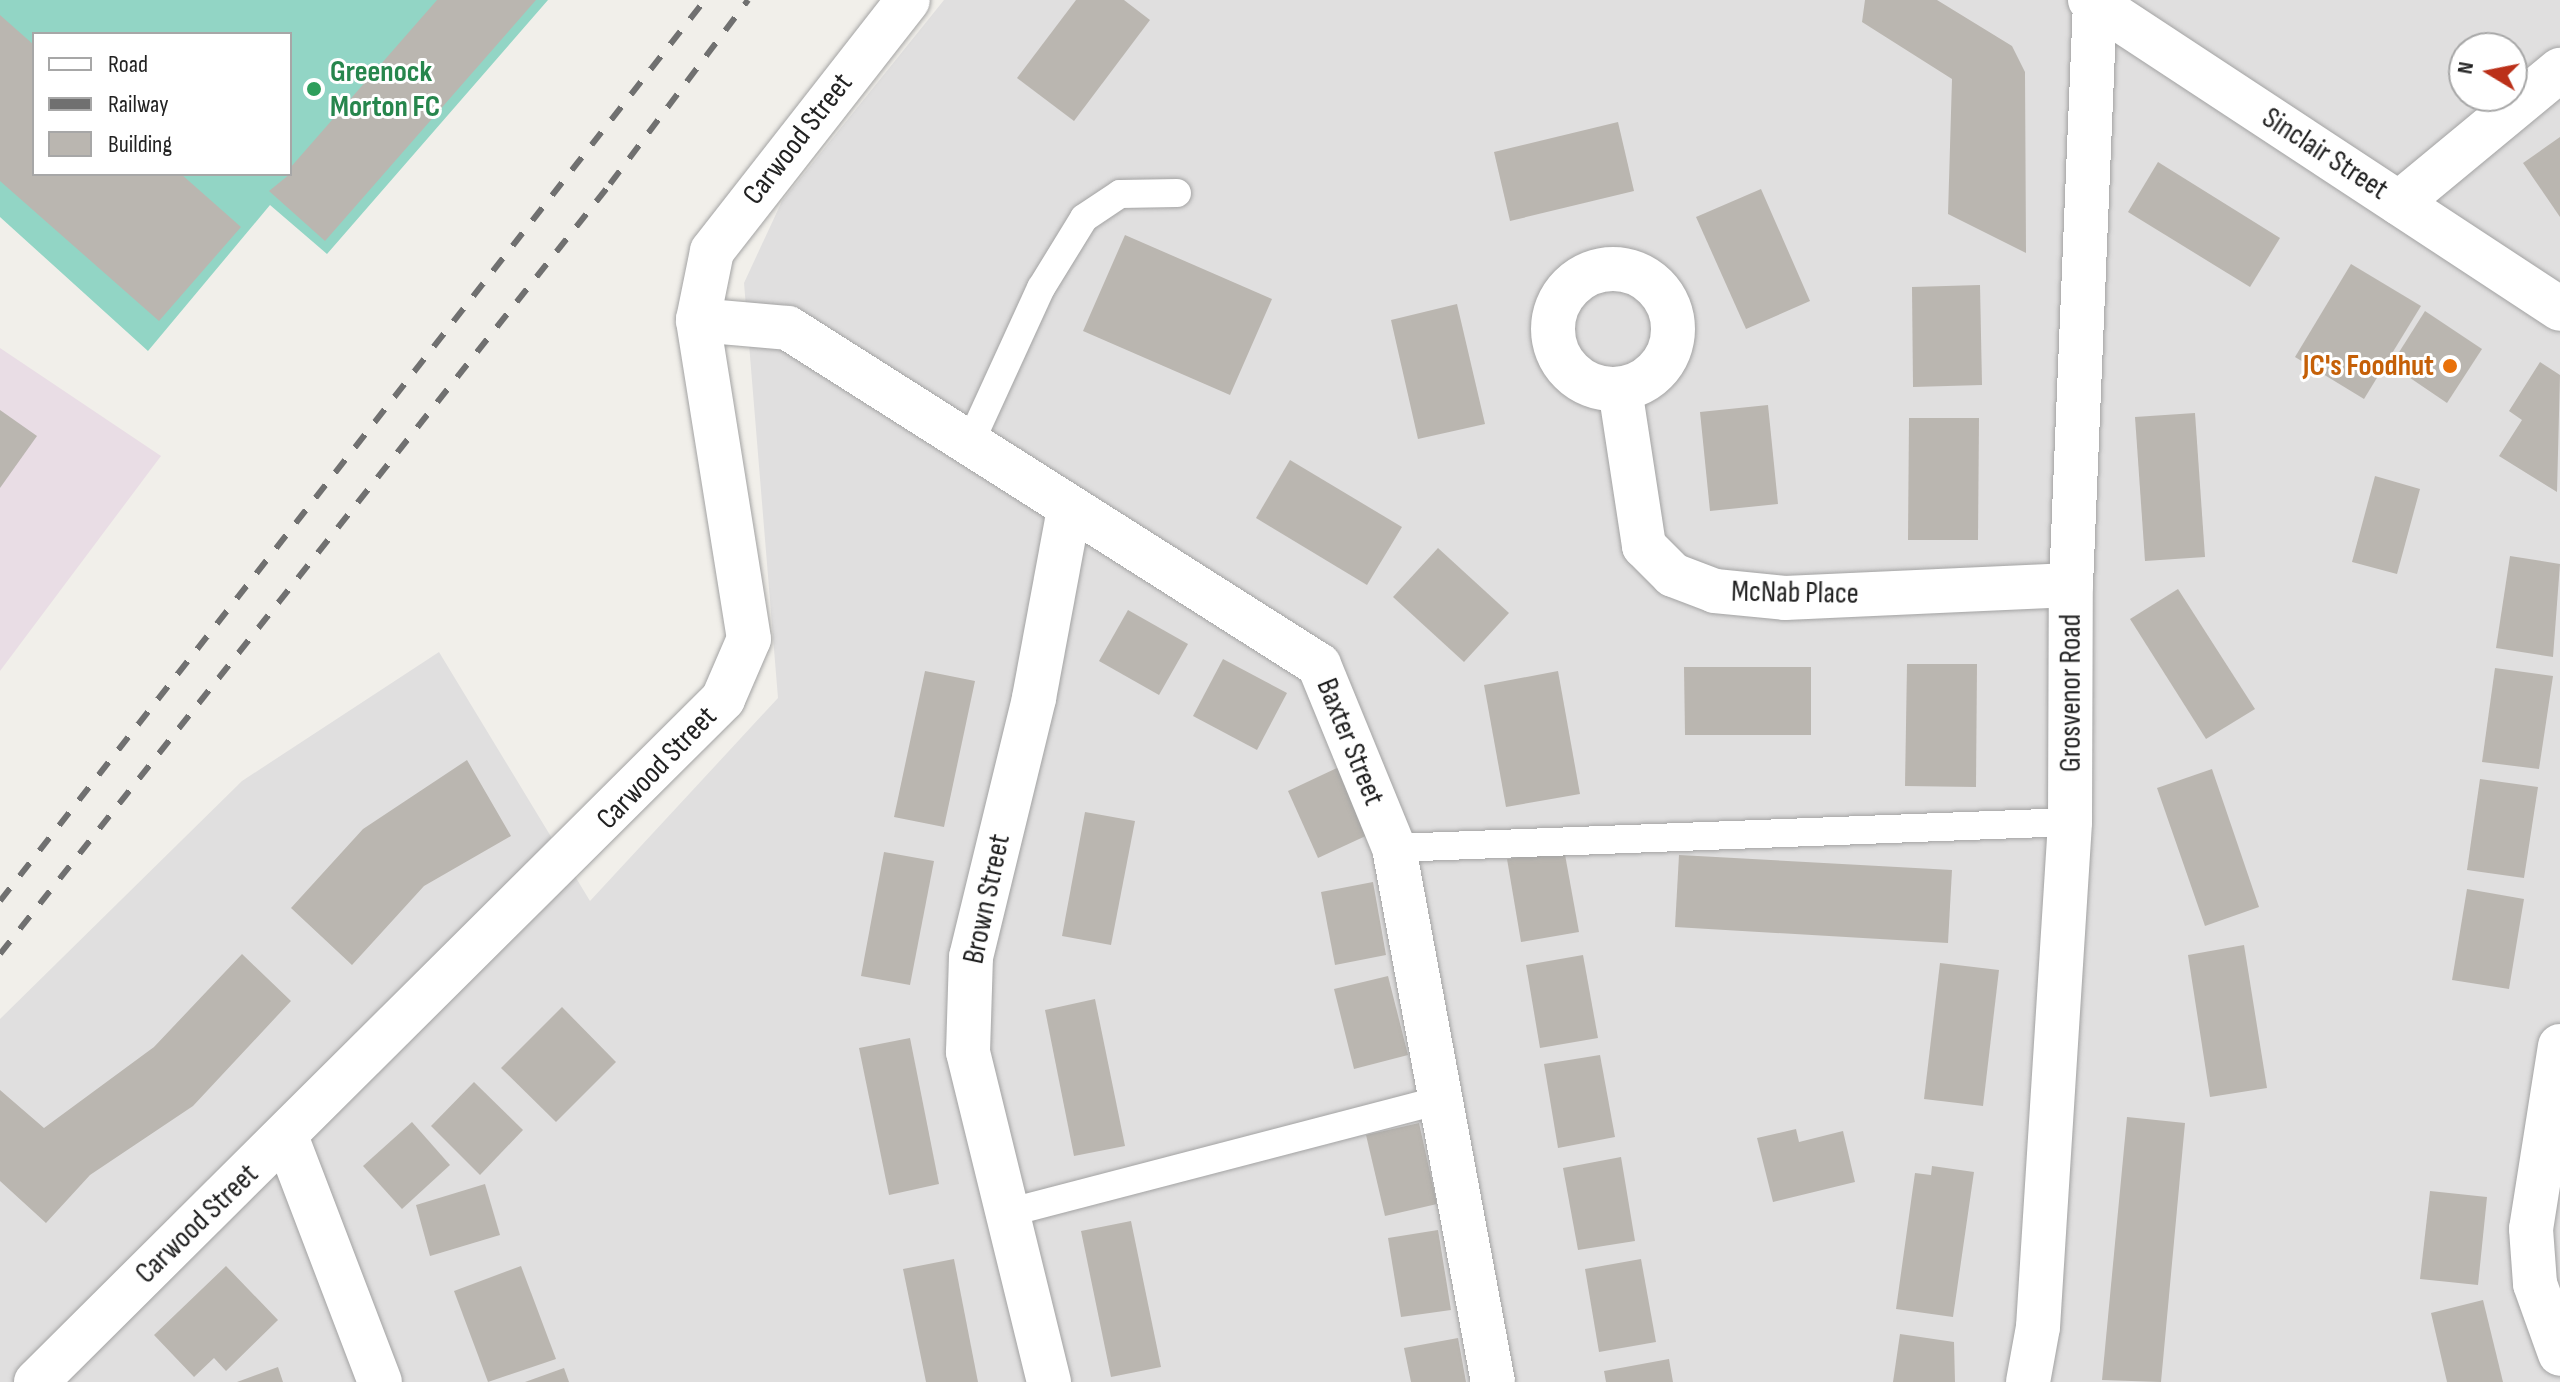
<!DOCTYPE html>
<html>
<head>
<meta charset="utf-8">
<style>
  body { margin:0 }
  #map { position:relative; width:2560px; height:1382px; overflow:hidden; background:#f1efea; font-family:"Sofia Sans Condensed",sans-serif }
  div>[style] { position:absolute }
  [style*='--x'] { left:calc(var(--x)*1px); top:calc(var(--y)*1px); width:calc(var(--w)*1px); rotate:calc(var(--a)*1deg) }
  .residential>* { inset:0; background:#e0dfdf }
  .industrial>* { inset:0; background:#e9dde5 }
  .pitch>* { inset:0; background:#92d5c5 }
  .building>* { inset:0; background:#bab6b0 }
  .roads { filter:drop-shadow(0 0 2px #a3a3a3) drop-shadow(0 0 2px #a3a3a3) }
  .service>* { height:28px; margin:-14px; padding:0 14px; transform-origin:14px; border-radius:14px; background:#fff }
  .minor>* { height:44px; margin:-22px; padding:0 22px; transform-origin:22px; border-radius:22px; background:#fff }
  .minor>.ring { margin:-22px; padding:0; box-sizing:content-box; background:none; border:44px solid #fff; border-radius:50% }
  .rail>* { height:6px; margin-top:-3px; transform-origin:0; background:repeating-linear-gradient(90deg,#707070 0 16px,transparent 0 32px) }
  .dots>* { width:22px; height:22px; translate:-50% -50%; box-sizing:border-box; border:4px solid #fff; border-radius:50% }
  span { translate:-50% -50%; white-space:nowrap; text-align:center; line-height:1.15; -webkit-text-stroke:6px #fff; paint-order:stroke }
  .leisure-label { font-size:30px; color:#27864d; font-weight:700 }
  .left { translate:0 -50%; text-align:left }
  .street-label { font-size:30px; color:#222 }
  .food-label { font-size:30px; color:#c56008; font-weight:700 }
  .right { translate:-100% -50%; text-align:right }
  .legend { position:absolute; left:32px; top:32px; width:260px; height:144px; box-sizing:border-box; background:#fff; border:2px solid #a7a7a7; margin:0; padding:10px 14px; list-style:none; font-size:24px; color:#222 }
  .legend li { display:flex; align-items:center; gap:16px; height:40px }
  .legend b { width:40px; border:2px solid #a7a7a7 }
  .north { position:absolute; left:2448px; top:32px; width:80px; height:80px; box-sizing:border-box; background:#fff; border:2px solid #a7a7a7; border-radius:50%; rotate:280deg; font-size:22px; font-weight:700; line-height:32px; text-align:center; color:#222 }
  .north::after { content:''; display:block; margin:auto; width:28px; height:36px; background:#bb3019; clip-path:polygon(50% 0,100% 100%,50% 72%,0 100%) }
</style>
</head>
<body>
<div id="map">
  <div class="residential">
    <div style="clip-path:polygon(evenodd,944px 0,2560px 0,2560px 1382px,0 1382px,0 1019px,242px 781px,439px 652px,590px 901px,778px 698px,744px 283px,782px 201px,944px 0,2464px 48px,2512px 48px,2512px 96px,2464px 96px,2464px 48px)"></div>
  </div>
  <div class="industrial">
    <div style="clip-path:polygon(0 348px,161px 456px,0 671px)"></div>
  </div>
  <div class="pitch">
    <div style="clip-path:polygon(evenodd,0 0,548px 0,327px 254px,270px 205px,148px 351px,0 217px,0 0,34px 34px,290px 34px,290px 174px,34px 174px,34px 34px)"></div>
  </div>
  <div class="building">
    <div style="clip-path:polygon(437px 0,536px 0,325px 241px,269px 191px,290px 174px,290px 168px)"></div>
    <div style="clip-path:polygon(1076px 0,1124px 0,1150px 20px,1074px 121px,1017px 78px)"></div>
    <div style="clip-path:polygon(1865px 0,1937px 0,2012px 46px,2025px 72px,2026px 253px,1948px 214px,1952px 79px,1862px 22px)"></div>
    <div style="clip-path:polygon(0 15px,34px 45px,34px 174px,181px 174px,241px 227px,159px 321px,0 181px)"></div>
    <div style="clip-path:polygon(1618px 122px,1634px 191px,1510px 221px,1494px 152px)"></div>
    <div style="clip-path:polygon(2560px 137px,2560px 217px,2523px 163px)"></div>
    <div style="clip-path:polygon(2158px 162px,2280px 238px,2250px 287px,2128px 212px)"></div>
    <div style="clip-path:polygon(1761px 189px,1810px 301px,1746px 329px,1696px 217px)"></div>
    <div style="clip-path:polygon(1125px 235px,1272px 299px,1230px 395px,1083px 331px)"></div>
    <div style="clip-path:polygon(2351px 264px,2421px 306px,2364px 399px,2295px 357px)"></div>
    <div style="clip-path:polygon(1980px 285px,1982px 385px,1913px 387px,1912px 287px)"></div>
    <div style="clip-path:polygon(1457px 304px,1485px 424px,1418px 439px,1391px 320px)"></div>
    <div style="clip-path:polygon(2425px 311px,2482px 349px,2447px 403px,2391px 365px)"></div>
    <div style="clip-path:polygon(2540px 362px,2560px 375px,2557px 492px,2499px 456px,2522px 420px,2509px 411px)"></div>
    <div style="clip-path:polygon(1768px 405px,1778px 504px,1710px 511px,1700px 412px)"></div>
    <div style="clip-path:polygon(0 410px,37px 436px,0 488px)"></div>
    <div style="clip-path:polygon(2195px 413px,2205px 557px,2145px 561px,2135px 417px)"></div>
    <div style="clip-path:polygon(1909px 418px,1979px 418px,1978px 540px,1908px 540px)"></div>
    <div style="clip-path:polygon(1290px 460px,1402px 527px,1367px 585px,1256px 518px)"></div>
    <div style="clip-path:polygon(2375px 476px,2420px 489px,2397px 574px,2352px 562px)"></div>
    <div style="clip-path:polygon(1438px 548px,1509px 613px,1464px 662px,1393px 597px)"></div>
    <div style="clip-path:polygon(2510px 556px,2560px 564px,2553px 657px,2496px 648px)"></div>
    <div style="clip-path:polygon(2178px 589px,2255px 709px,2206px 739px,2130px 619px)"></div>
    <div style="clip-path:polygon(1128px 610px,1188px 644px,1159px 695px,1099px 661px)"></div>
    <div style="clip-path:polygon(1223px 659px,1287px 693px,1257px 750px,1193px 716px)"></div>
    <div style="clip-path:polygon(1907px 664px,1977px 664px,1976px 787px,1905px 786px)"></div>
    <div style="clip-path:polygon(1684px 667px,1811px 667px,1811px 735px,1685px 735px)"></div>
    <div style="clip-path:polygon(2495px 668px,2553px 676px,2539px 769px,2482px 762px)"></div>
    <div style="clip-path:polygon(925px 671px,975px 681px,944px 827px,894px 817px)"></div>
    <div style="clip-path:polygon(1558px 671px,1580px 794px,1506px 807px,1484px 685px)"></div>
    <div style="clip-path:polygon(467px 760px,511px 836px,424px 886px,352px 965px,291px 908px,363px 829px)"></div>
    <div style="clip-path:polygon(1339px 767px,1370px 834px,1318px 858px,1288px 791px)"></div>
    <div style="clip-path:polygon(2212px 769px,2259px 907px,2205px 926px,2157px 788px)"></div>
    <div style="clip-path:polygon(2480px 779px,2538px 787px,2524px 878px,2467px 870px)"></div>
    <div style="clip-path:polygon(1085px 812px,1135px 821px,1111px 945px,1062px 936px)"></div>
    <div style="clip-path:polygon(1564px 849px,1579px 932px,1521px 942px,1507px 859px)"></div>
    <div style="clip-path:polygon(884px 852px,934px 861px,910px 985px,861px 976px)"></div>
    <div style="clip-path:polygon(1679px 855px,1952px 870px,1948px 943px,1675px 927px)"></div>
    <div style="clip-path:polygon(1373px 882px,1386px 955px,1335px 965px,1321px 892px)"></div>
    <div style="clip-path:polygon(2467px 889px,2524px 899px,2509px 989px,2452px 980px)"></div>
    <div style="clip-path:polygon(2244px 945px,2267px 1088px,2210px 1097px,2188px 955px)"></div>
    <div style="clip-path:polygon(242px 954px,291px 1001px,193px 1106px,90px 1175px,46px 1223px,0 1181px,0 1090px,44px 1128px,154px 1047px)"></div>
    <div style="clip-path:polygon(1583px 955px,1598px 1038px,1540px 1048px,1526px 965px)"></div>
    <div style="clip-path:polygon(1940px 963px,1999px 970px,1983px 1106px,1924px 1099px)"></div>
    <div style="clip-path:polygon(1388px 976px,1408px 1055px,1354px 1069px,1334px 989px)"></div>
    <div style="clip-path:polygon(1095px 999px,1125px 1146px,1074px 1156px,1045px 1010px)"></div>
    <div style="clip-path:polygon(562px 1007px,616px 1062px,556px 1122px,501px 1068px)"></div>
    <div style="clip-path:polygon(910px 1038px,939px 1184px,889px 1195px,859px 1048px)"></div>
    <div style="clip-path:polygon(1600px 1055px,1615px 1137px,1558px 1148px,1544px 1064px)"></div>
    <div style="clip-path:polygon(474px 1082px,523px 1130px,480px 1175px,431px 1126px)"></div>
    <div style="clip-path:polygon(2127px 1117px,2185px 1123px,2161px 1382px,2102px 1380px)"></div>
    <div style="clip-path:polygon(412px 1122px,450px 1165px,402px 1209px,363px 1166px)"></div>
    <div style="clip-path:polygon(1419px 1123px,1437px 1204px,1385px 1216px,1366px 1135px)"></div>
    <div style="clip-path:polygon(1796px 1129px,1799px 1142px,1843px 1131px,1855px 1182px,1773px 1202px,1757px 1138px)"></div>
    <div style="clip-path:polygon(1621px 1157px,1635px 1241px,1578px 1250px,1563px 1168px)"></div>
    <div style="clip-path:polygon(1932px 1166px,1974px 1172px,1953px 1317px,1896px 1309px,1915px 1173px,1931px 1175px)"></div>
    <div style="clip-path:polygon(485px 1184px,500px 1235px,430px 1256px,416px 1205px)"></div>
    <div style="clip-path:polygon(2430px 1191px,2487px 1197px,2478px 1285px,2420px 1279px)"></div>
    <div style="clip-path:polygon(1131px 1221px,1161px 1367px,1111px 1377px,1081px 1231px)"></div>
    <div style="clip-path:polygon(1438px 1230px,1451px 1310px,1401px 1317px,1388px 1238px)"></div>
    <div style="clip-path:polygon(954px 1259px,978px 1382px,926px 1382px,903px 1269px)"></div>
    <div style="clip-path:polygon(1641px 1259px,1656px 1342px,1599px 1352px,1585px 1269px)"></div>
    <div style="clip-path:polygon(226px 1266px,278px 1320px,226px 1371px,214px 1358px,194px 1377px,154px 1335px)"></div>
    <div style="clip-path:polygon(521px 1266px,556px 1359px,488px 1382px,454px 1291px)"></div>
    <div style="clip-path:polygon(2483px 1300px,2503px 1382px,2447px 1382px,2431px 1313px)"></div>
    <div style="clip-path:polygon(1900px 1334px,1954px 1342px,1955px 1382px,1893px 1382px)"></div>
    <div style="clip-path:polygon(1458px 1338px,1466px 1382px,1411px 1382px,1404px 1348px)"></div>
    <div style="clip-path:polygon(1669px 1359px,1673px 1382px,1606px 1382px,1604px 1371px)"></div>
    <div style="clip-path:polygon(278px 1367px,283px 1382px,237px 1382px)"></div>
    <div style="clip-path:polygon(564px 1368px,569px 1382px,525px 1382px)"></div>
  </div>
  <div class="roads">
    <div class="service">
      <div style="--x:969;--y:445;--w:173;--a:-65.4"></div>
      <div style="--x:1041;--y:288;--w:82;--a:-58.4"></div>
      <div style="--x:1084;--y:218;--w:43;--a:-33.7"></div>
      <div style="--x:1120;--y:194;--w:57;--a:-1"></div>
      <div style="--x:1394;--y:848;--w:676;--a:-2.2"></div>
      <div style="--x:1007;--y:1213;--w:444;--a:-14.6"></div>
    </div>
    <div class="minor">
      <div style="--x:2090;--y:0;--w:562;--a:33.32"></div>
      <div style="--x:2399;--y:203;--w:209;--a:-39.6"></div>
      <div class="ring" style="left:1553px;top:269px;width:76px;height:76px"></div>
      <div style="--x:698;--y:320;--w:90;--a:5.1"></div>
      <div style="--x:788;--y:328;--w:629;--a:32.4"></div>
      <div style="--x:1319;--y:665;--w:198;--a:67.7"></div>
      <div style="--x:1394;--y:848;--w:543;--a:79.5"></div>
      <div style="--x:1620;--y:389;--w:159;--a:81.3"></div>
      <div style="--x:1644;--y:546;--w:41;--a:45"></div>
      <div style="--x:1673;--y:575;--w:45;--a:20.9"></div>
      <div style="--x:1715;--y:591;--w:70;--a:5.7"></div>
      <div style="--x:1785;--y:598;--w:286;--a:-2.6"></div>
      <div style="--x:2560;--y:1046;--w:185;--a:99"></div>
      <div style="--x:2531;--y:1229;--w:55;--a:85.8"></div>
      <div style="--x:2535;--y:1284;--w:74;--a:70.3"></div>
      <div style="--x:286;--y:1136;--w:263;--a:69.1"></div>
      <div style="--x:36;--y:1382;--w:969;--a:-44.83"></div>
      <div style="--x:723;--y:699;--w:65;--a:-66.6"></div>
      <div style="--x:749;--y:639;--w:323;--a:-99.1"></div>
      <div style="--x:698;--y:320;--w:70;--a:-78.5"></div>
      <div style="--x:712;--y:251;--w:318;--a:-52"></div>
      <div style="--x:1049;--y:1382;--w:340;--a:-103.8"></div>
      <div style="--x:968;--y:1052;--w:95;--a:-88.2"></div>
      <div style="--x:971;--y:957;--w:267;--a:-76.3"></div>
      <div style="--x:1034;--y:698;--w:192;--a:-79.5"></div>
      <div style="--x:2028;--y:1382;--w:56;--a:-79.7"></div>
      <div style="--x:2038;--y:1327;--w:506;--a:-86.37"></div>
      <div style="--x:2070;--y:822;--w:237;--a:-89.8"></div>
      <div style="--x:2071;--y:585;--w:582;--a:-87.64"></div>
    </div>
  </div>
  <div class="rail">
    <div style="--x:0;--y:901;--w:1144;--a:-51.96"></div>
    <div style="--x:0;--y:954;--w:982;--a:-51.61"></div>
    <div style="--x:610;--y:184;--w:230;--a:-53.1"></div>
  </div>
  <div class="dots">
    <div style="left:314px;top:89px;background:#2e9e5b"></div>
    <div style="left:2450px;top:366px;background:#e8710a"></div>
  </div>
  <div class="leisure-label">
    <span class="left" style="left:330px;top:89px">Greenock<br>Morton FC</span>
  </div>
  <div class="street-label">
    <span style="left:798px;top:139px;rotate:-52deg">Carwood Street</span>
    <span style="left:2325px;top:154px;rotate:33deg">Sinclair Street</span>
    <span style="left:1795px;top:593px;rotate:1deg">McNab Place</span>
    <span style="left:2071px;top:693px;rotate:-90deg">Grosvenor Road</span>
    <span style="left:1350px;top:742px;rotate:68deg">Baxter Street</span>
    <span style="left:657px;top:768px;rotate:-46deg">Carwood Street</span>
    <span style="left:987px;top:899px;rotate:-78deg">Brown Street</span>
    <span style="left:197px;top:1224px;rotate:-44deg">Carwood Street</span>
  </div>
  <div class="food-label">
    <span class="right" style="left:2434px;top:366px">JC's Foodhut</span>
  </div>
  <ul class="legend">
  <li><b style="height:10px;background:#fff"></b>Road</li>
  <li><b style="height:10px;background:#707070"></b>Railway</li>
  <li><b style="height:22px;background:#bab6b0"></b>Building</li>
  </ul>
  <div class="north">N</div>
</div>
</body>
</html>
